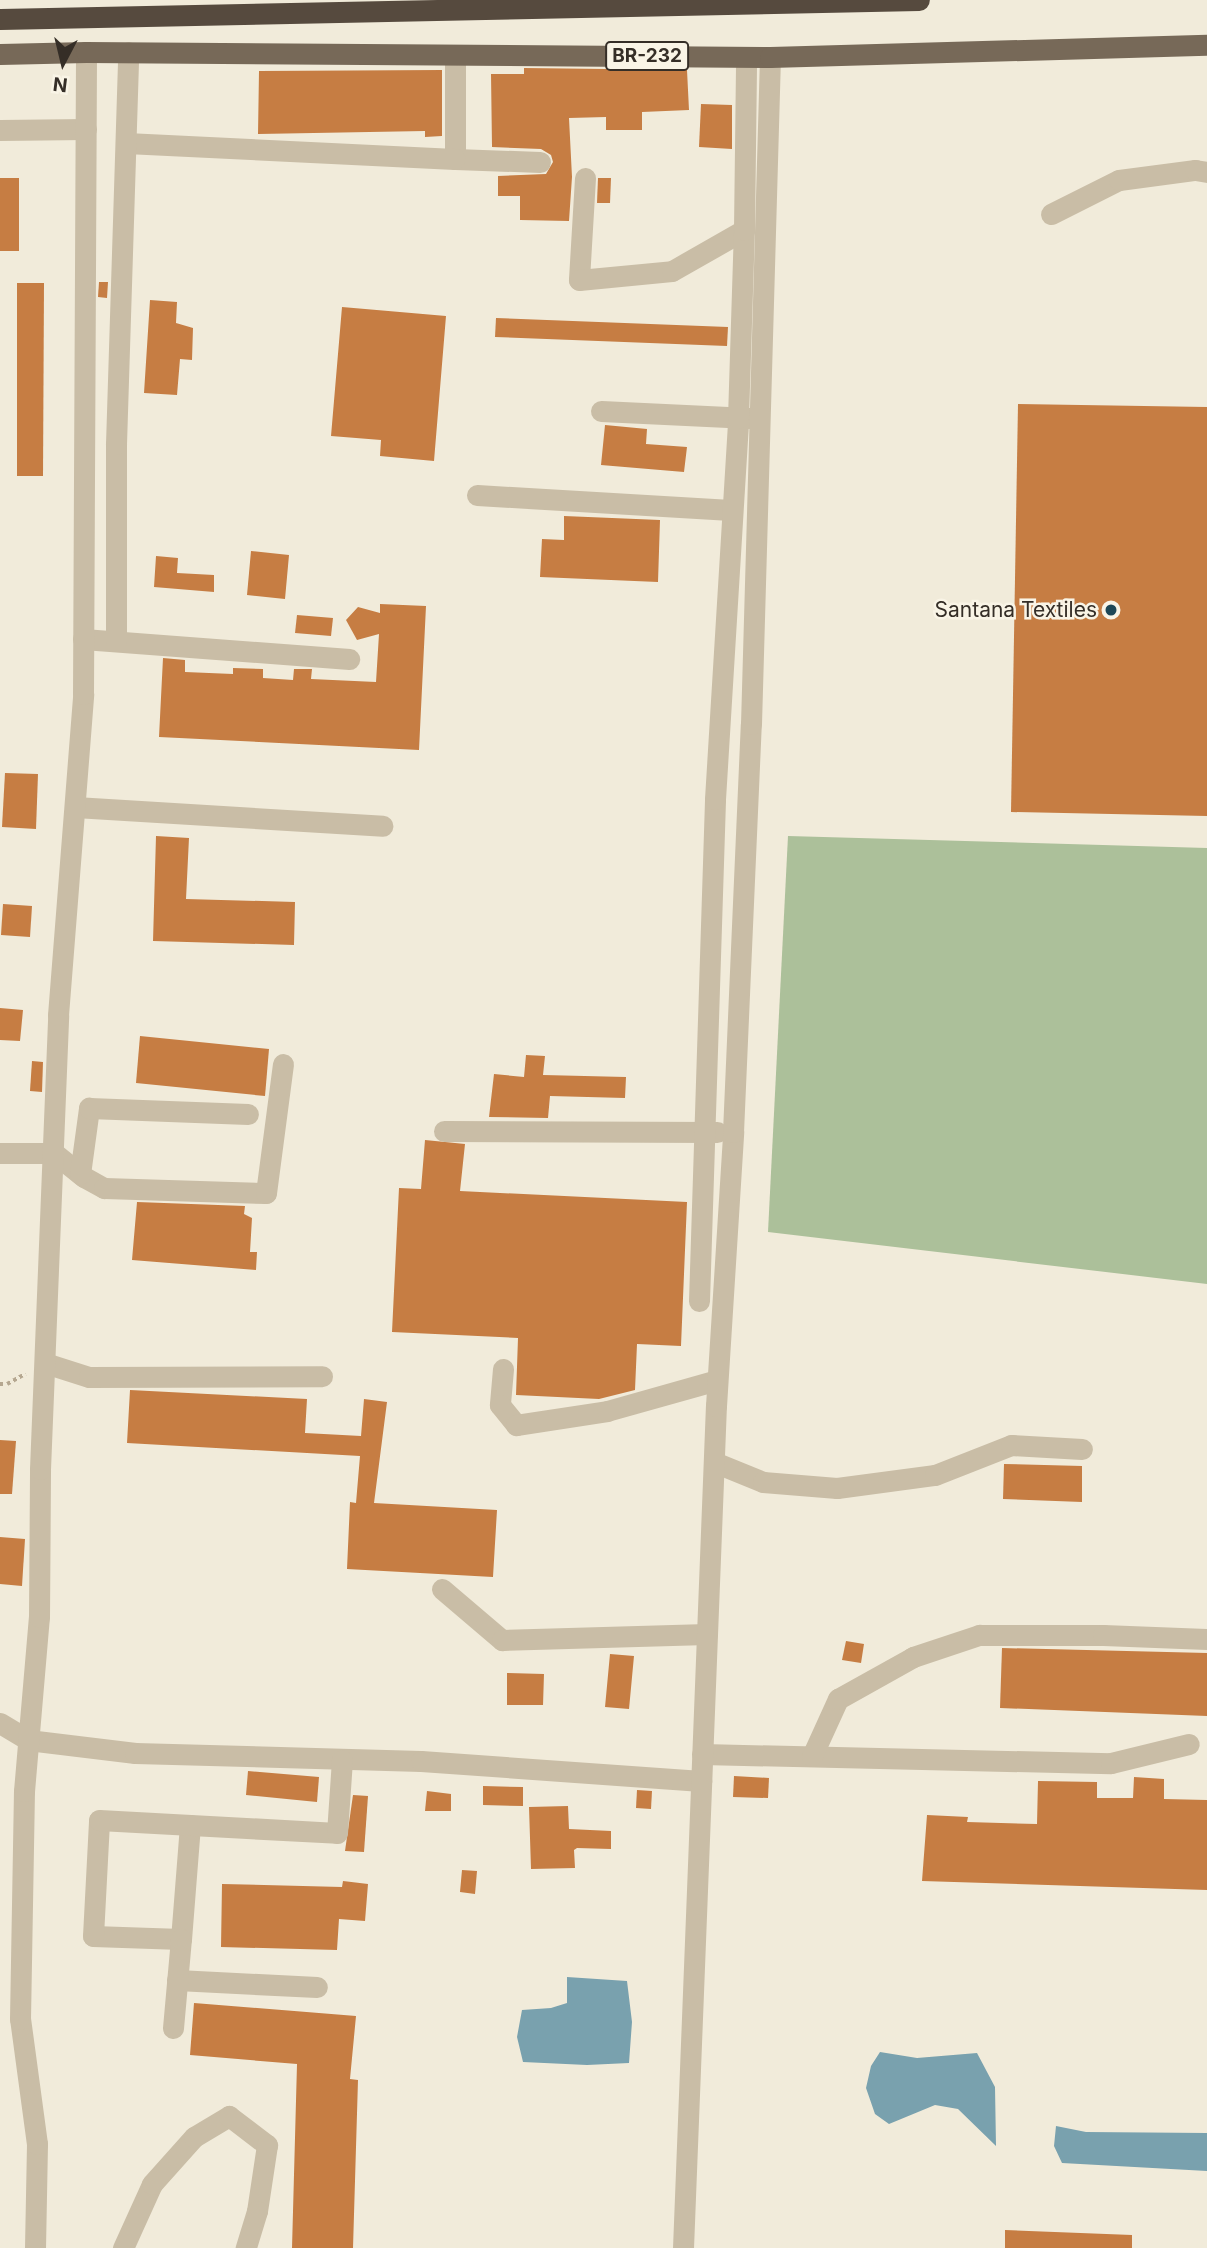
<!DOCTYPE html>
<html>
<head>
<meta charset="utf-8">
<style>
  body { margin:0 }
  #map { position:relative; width:1207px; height:2248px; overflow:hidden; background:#f1ebda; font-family:Inter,sans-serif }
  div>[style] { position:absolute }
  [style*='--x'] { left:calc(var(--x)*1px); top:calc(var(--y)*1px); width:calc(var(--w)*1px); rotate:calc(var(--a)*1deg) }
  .green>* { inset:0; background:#acc09a }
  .water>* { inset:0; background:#79a1ae }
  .building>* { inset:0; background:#c67d43 }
  .path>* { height:3.5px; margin-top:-1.75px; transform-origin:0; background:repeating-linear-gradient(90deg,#b5a790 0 3.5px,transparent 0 7px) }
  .minor>* { height:21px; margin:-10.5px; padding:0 10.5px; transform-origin:10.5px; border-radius:10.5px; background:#c9bda6 }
  .major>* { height:21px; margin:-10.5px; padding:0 10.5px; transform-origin:10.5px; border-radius:10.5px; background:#776958 }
  .highway>* { height:21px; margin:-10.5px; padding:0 10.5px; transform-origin:10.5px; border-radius:10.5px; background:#564a3e }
  .dots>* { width:19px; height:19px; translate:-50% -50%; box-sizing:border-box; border:4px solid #f9f4e6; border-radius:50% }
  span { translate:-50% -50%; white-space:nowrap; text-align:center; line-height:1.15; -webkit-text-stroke:5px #f9f4e6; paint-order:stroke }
  .shield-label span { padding:2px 5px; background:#f9f4e6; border:2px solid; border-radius:5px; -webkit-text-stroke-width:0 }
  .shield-label { font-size:19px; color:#352e27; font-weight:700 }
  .poi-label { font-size:21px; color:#352e27 }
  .right { translate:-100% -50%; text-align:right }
  .north { position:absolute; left:28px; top:28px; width:70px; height:70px; -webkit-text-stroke:5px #f9f4e6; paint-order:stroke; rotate:187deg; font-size:19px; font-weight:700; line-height:28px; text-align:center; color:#352e27 }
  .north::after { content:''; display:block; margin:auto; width:24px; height:32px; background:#352e27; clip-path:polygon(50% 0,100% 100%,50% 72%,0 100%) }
</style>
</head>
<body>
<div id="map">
  <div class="green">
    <div style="clip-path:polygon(788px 836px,1207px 848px,1207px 1284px,768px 1232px)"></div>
  </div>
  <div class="water">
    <div style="clip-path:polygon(567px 1977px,627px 1981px,632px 2022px,629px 2063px,587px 2065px,523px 2062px,517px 2037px,522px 2010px,551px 2008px,567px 2003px)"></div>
    <div style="clip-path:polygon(880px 2052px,917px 2058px,977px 2053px,995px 2087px,996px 2146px,958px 2109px,935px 2105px,889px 2124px,875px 2114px,866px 2088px,871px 2066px)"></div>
    <div style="clip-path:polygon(1056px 2126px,1086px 2132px,1207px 2133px,1207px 2171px,1062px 2163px,1054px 2146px)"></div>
  </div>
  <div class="building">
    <div style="clip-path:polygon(524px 68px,687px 70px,689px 110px,642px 112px,642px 130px,606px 130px,606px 117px,569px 118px,572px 177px,569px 221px,520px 220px,520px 196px,498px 196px,498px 176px,546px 174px,553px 162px,551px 155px,541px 149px,492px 147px,491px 74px,524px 74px)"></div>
    <div style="clip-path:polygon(442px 70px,442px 136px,425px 137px,425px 131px,258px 134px,259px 71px)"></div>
    <div style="clip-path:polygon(701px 104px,732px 105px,732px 149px,699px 147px)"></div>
    <div style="clip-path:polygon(0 178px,19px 178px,19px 251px,0 251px)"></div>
    <div style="clip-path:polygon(598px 178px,611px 178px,610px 203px,597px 203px)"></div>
    <div style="clip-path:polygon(99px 282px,108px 282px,107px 298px,98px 297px)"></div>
    <div style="clip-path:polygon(17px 283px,44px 283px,43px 476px,17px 476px)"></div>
    <div style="clip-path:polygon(150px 300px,177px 302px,176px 323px,193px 328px,192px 360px,180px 359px,177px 395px,144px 393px)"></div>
    <div style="clip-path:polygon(342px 307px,446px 316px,434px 461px,380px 456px,381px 440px,331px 436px)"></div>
    <div style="clip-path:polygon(496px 318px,728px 327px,727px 346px,495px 337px)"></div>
    <div style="clip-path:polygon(1018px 404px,1207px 407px,1207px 816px,1011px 812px)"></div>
    <div style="clip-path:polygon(605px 425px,647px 429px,646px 444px,687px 447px,684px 472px,601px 465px)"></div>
    <div style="clip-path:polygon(564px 516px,660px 520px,658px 582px,540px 577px,542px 539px,564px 540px)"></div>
    <div style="clip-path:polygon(251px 551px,289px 555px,285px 599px,247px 595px)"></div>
    <div style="clip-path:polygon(156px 556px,178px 558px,177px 573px,214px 575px,214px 592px,154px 587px)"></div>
    <div style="clip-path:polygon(380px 604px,426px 606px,419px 750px,159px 737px,163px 658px,185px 660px,185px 672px,233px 674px,233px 668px,263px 669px,263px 678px,293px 680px,294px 669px,312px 669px,311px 679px,376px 682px,379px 634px,357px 640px,346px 620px,358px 607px,380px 613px)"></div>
    <div style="clip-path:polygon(297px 615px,333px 618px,331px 636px,295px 633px)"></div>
    <div style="clip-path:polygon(5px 773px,38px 774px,36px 829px,2px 827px)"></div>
    <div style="clip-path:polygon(156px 836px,189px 838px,186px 899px,295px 902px,294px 945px,153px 941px)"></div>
    <div style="clip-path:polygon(3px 904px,32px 906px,30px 937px,1px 935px)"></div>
    <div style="clip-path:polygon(0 1008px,23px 1010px,20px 1041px,0 1040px)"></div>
    <div style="clip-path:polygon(140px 1036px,269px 1049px,265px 1096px,136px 1083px)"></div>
    <div style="clip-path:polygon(526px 1055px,545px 1056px,543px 1075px,626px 1077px,625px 1098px,550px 1096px,548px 1118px,489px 1117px,494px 1074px,524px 1077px)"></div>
    <div style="clip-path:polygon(32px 1061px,43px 1062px,42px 1092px,30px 1091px)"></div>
    <div style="clip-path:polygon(425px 1140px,465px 1144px,460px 1191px,687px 1202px,681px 1346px,637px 1344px,635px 1390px,599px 1399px,516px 1395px,518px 1338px,392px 1332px,399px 1188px,421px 1189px)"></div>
    <div style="clip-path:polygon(137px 1202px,245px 1206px,244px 1214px,252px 1218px,250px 1252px,257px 1252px,256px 1270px,132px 1260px)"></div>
    <div style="clip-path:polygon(130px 1390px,307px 1399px,305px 1433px,361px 1436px,364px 1399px,387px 1402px,374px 1503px,497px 1510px,493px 1577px,347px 1569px,350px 1502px,356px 1503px,360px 1456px,127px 1443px)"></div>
    <div style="clip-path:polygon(0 1440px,16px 1441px,12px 1494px,0 1494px)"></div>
    <div style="clip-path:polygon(1004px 1464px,1082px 1466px,1082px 1502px,1003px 1499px)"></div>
    <div style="clip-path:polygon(0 1537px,25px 1539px,22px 1586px,0 1584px)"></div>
    <div style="clip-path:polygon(846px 1641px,864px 1644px,861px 1663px,842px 1660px)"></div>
    <div style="clip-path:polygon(1002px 1648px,1207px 1653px,1207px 1716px,1000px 1708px)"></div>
    <div style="clip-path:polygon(610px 1654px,634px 1656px,629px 1709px,605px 1707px)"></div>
    <div style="clip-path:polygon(507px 1673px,544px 1674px,543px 1705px,507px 1705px)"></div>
    <div style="clip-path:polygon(248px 1771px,319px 1777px,317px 1802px,246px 1795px)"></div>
    <div style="clip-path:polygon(734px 1776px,769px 1778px,768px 1798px,733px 1797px)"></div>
    <div style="clip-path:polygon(1134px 1777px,1164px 1779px,1164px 1799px,1207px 1800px,1207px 1890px,922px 1881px,927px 1815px,968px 1817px,967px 1822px,1037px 1824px,1038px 1781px,1097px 1782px,1097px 1798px,1133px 1798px)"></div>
    <div style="clip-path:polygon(483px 1786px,523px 1787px,523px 1806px,483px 1805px)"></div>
    <div style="clip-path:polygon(637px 1790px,652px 1791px,651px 1809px,636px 1808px)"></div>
    <div style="clip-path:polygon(427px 1791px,451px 1794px,451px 1811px,425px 1811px)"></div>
    <div style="clip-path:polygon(353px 1795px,368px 1796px,364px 1852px,345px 1851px)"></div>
    <div style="clip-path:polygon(568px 1806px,569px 1829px,611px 1831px,611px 1849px,577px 1848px,574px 1850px,575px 1868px,531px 1869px,529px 1807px)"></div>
    <div style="clip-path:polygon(462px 1870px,477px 1871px,475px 1894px,460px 1892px)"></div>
    <div style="clip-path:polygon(343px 1881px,368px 1884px,365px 1921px,339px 1919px,337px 1950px,221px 1947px,222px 1884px,342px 1887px)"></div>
    <div style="clip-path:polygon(194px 2003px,356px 2016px,350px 2079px,358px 2080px,353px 2248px,292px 2248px,297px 2064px,190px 2055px)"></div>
    <div style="clip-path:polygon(1005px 2230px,1132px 2235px,1132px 2248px,1005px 2248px)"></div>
  </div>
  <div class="path">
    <div style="--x:0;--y:1384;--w:7;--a:0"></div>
    <div style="--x:7;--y:1384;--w:21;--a:-29"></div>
  </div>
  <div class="minor">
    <div style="--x:455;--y:55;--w:104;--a:90"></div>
    <div style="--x:455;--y:159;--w:85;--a:2"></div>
    <div style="--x:0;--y:130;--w:86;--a:-0.7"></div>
    <div style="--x:126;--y:143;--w:329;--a:2.8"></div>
    <div style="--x:585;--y:178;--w:102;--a:93.4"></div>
    <div style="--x:579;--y:280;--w:93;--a:-5.5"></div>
    <div style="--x:672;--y:271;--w:83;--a:-29.7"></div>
    <div style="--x:1051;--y:214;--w:76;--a:-26.6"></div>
    <div style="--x:1119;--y:180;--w:77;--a:-7.5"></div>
    <div style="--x:1195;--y:170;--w:12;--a:9"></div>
    <div style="--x:601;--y:411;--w:148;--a:2.7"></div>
    <div style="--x:477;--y:495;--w:254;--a:3.4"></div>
    <div style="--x:83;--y:639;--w:267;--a:4.3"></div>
    <div style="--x:116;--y:641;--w:197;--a:-90"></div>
    <div style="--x:116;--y:444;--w:392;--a:-88.2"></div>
    <div style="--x:75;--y:807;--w:308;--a:3.5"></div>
    <div style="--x:444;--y:1131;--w:273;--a:0.2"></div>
    <div style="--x:0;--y:1153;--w:54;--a:0"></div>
    <div style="--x:54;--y:1153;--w:38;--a:39"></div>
    <div style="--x:84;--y:1177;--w:23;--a:29"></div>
    <div style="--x:104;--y:1188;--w:162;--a:1.8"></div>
    <div style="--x:266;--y:1193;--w:130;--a:-82.5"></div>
    <div style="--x:80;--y:1174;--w:67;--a:-82.2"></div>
    <div style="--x:89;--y:1108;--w:159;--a:2.2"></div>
    <div style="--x:699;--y:1301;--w:502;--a:-88.17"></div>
    <div style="--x:715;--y:799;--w:382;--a:-86.5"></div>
    <div style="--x:738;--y:418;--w:188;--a:-88.2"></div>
    <div style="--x:744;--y:230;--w:173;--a:-89.3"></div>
    <div style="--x:45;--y:1363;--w:46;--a:17.7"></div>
    <div style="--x:89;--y:1377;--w:233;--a:-0.2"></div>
    <div style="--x:503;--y:1369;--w:36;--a:95"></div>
    <div style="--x:500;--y:1405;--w:26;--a:51"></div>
    <div style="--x:516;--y:1425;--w:92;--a:-8.7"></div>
    <div style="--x:607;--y:1411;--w:114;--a:-15.7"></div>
    <div style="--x:714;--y:1462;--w:53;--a:22.2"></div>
    <div style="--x:763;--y:1482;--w:74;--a:4.6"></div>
    <div style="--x:837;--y:1488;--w:99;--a:-7.6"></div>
    <div style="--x:935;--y:1475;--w:82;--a:-21.5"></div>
    <div style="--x:1011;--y:1445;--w:71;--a:3.2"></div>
    <div style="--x:442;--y:1589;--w:79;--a:40.4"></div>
    <div style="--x:502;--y:1640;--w:205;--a:-1.7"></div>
    <div style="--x:0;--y:1723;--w:33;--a:31"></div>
    <div style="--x:28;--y:1740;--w:108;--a:6.9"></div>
    <div style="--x:135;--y:1753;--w:286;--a:1.6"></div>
    <div style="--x:421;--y:1761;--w:281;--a:4.1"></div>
    <div style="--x:702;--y:1754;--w:409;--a:1.3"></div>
    <div style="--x:1111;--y:1763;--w:80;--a:-13.7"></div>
    <div style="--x:812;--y:1756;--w:63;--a:-65.5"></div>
    <div style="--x:838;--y:1699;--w:86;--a:-29.2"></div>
    <div style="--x:913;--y:1657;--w:70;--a:-18.4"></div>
    <div style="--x:979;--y:1635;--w:124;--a:0"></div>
    <div style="--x:1103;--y:1635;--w:104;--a:2.2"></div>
    <div style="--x:190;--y:1825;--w:114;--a:94.5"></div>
    <div style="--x:181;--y:1939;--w:88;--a:-178"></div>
    <div style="--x:93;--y:1936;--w:116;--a:-87"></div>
    <div style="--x:99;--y:1820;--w:238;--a:3.1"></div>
    <div style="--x:337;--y:1833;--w:73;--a:-86.1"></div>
    <div style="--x:177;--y:1980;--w:140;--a:2.9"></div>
    <div style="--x:173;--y:2028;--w:89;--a:-84.9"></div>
    <div style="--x:35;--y:2248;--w:104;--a:-88.9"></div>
    <div style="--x:37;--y:2144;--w:126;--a:-97.7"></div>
    <div style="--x:20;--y:2019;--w:228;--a:-89"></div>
    <div style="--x:24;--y:1791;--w:175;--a:-85.1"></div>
    <div style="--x:39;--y:1617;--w:148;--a:-89.6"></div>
    <div style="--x:40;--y:1469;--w:454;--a:-87.7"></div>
    <div style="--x:58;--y:1015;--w:322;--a:-85.5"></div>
    <div style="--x:83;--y:694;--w:642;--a:-89.73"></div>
    <div style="--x:123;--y:2248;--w:70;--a:-65.6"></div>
    <div style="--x:152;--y:2184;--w:63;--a:-48.2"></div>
    <div style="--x:194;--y:2137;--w:41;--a:-31"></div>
    <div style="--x:229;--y:2116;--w:48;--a:37.3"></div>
    <div style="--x:267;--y:2145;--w:67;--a:98.6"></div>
    <div style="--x:257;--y:2211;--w:39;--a:107"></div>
    <div style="--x:683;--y:2248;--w:843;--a:-87.76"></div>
    <div style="--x:716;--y:1406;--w:275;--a:-86.4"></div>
    <div style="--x:733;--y:1132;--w:408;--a:-87.5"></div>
    <div style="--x:751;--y:724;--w:667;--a:-88.37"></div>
  </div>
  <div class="major">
    <div style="--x:0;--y:54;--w:86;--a:-1.3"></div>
    <div style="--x:86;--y:52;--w:684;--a:0.42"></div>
    <div style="--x:770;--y:57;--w:437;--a:-1.6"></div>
  </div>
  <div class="highway">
    <div style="--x:0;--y:19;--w:919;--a:-1.18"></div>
  </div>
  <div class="dots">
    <div style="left:1111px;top:610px;background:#1d4756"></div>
  </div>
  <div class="shield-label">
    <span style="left:647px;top:56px">BR-232</span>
  </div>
  <div class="poi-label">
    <span class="right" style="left:1097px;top:610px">Santana Textiles</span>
  </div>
  <div class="north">N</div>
</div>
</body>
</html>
